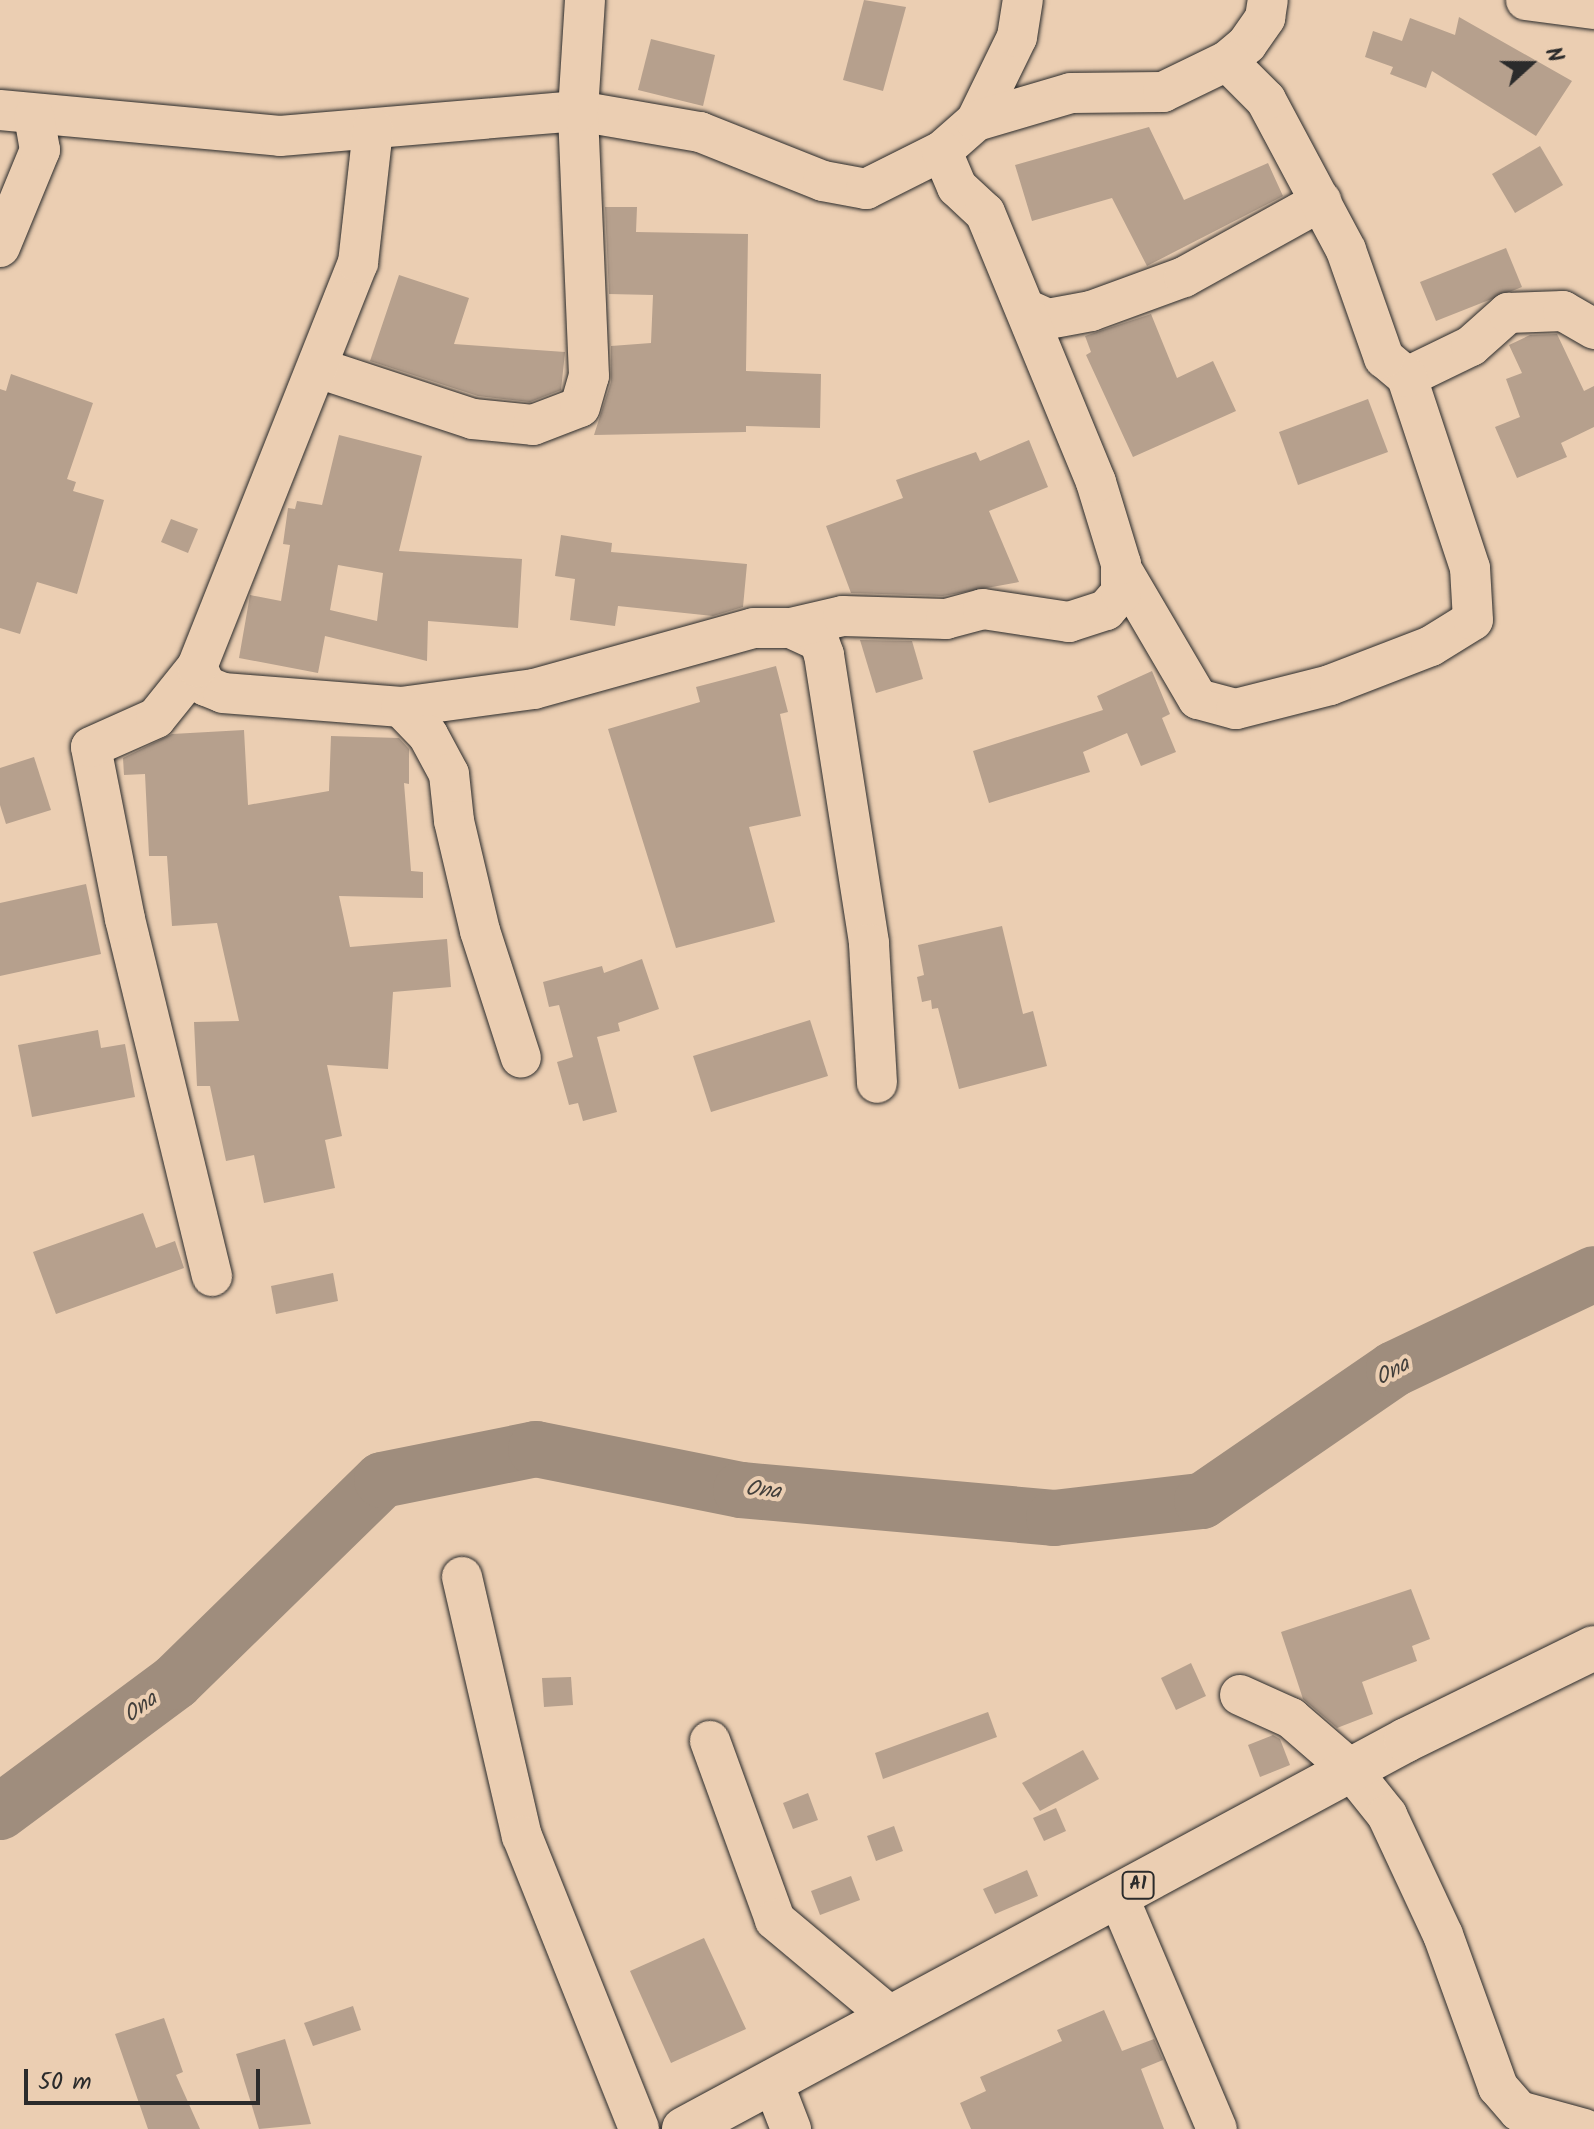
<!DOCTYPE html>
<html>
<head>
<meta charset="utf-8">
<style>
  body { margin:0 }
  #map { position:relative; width:1594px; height:2129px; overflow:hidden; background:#ebceb2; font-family:Kalam,sans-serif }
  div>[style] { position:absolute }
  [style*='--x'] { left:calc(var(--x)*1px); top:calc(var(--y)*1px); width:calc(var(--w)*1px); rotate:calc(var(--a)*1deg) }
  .river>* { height:56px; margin:-28px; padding:0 28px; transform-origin:28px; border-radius:28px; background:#9f8d7d }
  .building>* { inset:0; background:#b6a08d }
  .roads { filter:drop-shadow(0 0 2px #2b2b2b) drop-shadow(0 0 2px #2b2b2b) }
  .minor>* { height:40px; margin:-20px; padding:0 20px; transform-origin:20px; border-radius:20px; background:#ebceb2 }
  .highway>* { height:44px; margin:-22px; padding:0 22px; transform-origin:22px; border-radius:22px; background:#ebceb2 }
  span { translate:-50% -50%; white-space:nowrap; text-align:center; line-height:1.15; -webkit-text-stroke:8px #ebceb2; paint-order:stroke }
  .shield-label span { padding:2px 6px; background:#ebceb2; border:2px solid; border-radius:6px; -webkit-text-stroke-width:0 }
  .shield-label { font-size:18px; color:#2b2b2b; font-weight:700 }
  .water-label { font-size:22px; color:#423f3b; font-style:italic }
  .north { position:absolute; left:1490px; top:24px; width:80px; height:80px; -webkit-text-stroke:6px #ebceb2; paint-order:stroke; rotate:69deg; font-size:22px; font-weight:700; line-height:32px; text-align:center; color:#2b2b2b }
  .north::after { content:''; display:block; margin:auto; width:28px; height:36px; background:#2b2b2b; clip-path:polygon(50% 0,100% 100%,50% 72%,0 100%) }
  .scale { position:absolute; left:24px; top:2069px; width:236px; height:36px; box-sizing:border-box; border:4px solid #2b2b2b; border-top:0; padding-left:10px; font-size:24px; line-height:28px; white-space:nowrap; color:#2b2b2b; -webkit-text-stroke:6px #ebceb2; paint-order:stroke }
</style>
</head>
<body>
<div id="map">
  <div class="river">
    <div style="--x:0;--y:1812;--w:218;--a:-36.6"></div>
    <div style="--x:175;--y:1682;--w:289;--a:-44.3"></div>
    <div style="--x:382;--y:1480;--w:157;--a:-11.4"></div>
    <div style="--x:536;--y:1449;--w:209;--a:11.3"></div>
    <div style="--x:741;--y:1490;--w:314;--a:5.1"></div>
    <div style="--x:1054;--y:1518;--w:149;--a:-6.6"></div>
    <div style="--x:1202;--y:1501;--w:233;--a:-34.5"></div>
    <div style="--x:1394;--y:1369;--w:221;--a:-25.4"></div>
  </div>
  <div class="building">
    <div style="clip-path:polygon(864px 0,906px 7px,883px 91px,843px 80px)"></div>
    <div style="clip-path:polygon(1459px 17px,1572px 81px,1536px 136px,1432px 71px,1426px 88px,1390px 74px,1393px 67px,1365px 57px,1373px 31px,1402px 41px,1410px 18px,1455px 35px)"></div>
    <div style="clip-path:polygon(651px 39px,715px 55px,703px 106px,638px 90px)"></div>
    <div style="clip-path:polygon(1149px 127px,1184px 200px,1268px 163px,1283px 196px,1147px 266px,1112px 198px,1032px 221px,1015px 165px)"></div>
    <div style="clip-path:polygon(1540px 146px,1563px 185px,1515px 213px,1492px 174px)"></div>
    <div style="clip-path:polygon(605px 207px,637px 207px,636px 232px,748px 234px,746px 371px,821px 374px,820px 428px,746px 426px,746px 432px,594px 435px,611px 382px,611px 346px,651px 343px,653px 295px,609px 294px)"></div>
    <div style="clip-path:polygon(1506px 248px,1522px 287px,1436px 321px,1420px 282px)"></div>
    <div style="clip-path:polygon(399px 275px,469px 298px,454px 344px,565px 352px,561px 390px,530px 402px,478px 396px,370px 361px)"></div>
    <div style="clip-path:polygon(1151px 314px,1177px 378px,1213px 361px,1236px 411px,1133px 457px,1086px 355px,1091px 352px,1085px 336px)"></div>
    <div style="clip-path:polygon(1557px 334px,1584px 391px,1594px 386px,1594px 427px,1561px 443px,1567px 457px,1517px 478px,1495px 427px,1520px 417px,1506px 379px,1522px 373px,1509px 345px,1530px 335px)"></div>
    <div style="clip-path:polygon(11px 374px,93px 403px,67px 479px,76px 482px,73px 491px,104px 500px,77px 594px,37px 582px,20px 634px,0 628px,0 389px,6px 391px)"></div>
    <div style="clip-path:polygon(1368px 399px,1388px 452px,1298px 485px,1279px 432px)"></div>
    <div style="clip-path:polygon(evenodd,339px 435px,422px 456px,399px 551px,522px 559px,518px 628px,428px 621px,427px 661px,325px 636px,318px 673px,239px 658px,250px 595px,281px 601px,290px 545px,283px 544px,288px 508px,295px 509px,297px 501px,322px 505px,339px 435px,338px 565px,383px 573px,377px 621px,330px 610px,338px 565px)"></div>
    <div style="clip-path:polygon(1029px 440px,1048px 487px,989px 511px,1019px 582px,943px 596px,851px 593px,826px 526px,903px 498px,896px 480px,976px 452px,980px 461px)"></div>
    <div style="clip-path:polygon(171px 519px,198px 529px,188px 553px,161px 542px)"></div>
    <div style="clip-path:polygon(561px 535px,612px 543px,611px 552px,747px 564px,743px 607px,713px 616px,618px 606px,615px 626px,570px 620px,575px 579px,555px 576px)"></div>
    <div style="clip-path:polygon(860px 640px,912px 641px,923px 679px,876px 693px)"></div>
    <div style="clip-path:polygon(776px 666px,788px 712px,780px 714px,801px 816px,749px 827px,775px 922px,676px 948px,608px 729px,700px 702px,696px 687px)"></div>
    <div style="clip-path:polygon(1152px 671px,1170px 714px,1162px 718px,1176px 752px,1141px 766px,1127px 733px,1083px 752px,1090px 772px,989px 803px,973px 751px,1103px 710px,1097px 696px)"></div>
    <div style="clip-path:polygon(244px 730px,248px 805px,329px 791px,331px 736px,399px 738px,409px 749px,409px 784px,404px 783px,411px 871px,423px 872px,423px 898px,339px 896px,350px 947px,447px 939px,451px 987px,393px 992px,388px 1069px,327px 1065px,342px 1136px,325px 1140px,335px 1188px,264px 1203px,254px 1155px,226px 1161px,210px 1086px,197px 1086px,194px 1022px,239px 1021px,217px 923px,172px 926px,167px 856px,149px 856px,145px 774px,124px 775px,123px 758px,172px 734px)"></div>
    <div style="clip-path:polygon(34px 757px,51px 810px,6px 824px,0 805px,0 768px)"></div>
    <div style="clip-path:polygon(86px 884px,101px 954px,0 976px,0 903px)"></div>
    <div style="clip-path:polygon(1002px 926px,1023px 1014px,1033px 1011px,1047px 1066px,959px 1089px,938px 1008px,932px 1009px,931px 1000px,922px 1002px,917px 977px,924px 975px,918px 945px)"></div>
    <div style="clip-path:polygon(642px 959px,659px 1009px,618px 1023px,620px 1031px,597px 1037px,617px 1112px,583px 1121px,578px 1103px,569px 1105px,557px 1062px,573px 1057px,559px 1005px,549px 1007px,543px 982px,602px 966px,604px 973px)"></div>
    <div style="clip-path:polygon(810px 1020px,828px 1076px,711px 1112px,693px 1056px)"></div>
    <div style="clip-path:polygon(98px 1030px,101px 1048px,125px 1044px,135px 1097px,32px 1117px,18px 1045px)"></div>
    <div style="clip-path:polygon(143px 1213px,156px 1248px,175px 1241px,184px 1268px,56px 1314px,33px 1252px)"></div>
    <div style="clip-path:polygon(333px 1273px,338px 1301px,276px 1314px,271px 1286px)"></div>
    <div style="clip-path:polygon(1411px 1589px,1430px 1639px,1412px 1646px,1417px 1661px,1362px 1682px,1373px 1714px,1337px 1728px,1303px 1699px,1281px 1632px)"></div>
    <div style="clip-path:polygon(1191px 1663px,1206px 1696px,1176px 1710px,1161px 1678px)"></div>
    <div style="clip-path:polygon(571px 1677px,573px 1705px,544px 1707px,542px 1678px)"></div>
    <div style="clip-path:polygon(988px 1712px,997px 1737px,883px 1779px,875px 1753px)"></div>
    <div style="clip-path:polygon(1273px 1735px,1280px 1739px,1290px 1765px,1260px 1777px,1248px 1745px)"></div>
    <div style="clip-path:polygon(1083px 1750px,1099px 1779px,1040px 1811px,1022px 1783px)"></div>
    <div style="clip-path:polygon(808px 1793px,818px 1820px,793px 1829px,783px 1803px)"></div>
    <div style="clip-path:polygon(1056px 1808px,1066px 1831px,1044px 1841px,1033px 1818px)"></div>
    <div style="clip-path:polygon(894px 1826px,903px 1851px,876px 1861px,867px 1836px)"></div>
    <div style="clip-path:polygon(1027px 1870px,1038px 1896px,995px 1914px,983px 1889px)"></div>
    <div style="clip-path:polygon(851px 1876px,860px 1900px,820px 1915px,811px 1891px)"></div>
    <div style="clip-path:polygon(704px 1938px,746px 2029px,671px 2063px,630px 1971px)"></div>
    <div style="clip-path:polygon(353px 2006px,361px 2030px,313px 2046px,304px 2023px)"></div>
    <div style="clip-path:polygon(1104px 2010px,1122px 2051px,1154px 2039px,1163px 2060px,1141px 2069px,1164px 2129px,971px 2129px,960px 2103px,986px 2091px,980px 2077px,1062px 2041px,1057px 2030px)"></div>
    <div style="clip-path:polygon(164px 2018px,183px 2072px,176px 2075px,200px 2129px,148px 2129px,115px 2034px)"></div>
    <div style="clip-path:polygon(285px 2039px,311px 2124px,259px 2129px,236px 2054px)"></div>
  </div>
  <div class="roads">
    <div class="minor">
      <div style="--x:1526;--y:0;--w:69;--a:7.5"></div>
      <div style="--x:0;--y:110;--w:281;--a:5.3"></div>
      <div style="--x:280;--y:136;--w:299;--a:-4.8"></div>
      <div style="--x:578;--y:111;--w:124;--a:9.8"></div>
      <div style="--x:700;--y:132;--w:132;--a:21.7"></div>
      <div style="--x:823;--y:181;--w:44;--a:10.5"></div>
      <div style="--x:866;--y:189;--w:85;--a:-26.6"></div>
      <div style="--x:942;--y:151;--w:45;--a:-41.4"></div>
      <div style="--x:976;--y:121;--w:93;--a:-64"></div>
      <div style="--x:1017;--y:37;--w:37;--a:-81"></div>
      <div style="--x:976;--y:121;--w:99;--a:-16.4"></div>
      <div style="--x:1071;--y:93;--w:92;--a:-0.6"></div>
      <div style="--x:1163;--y:92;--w:71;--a:-25.8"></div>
      <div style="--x:1227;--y:61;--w:26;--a:-40"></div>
      <div style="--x:1247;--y:44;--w:32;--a:-55"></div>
      <div style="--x:1265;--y:18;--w:18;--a:-81"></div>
      <div style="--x:0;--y:247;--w:105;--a:-67.6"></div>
      <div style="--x:40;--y:150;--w:34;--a:-100"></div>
      <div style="--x:1028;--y:310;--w:22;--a:24"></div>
      <div style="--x:1048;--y:319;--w:44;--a:-10.5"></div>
      <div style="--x:1091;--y:311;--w:99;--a:-20.1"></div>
      <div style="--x:1184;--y:277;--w:157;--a:-29"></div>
      <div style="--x:318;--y:368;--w:163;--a:18.2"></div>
      <div style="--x:473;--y:419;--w:60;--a:5.7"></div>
      <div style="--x:533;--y:425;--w:50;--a:-21"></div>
      <div style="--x:580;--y:407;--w:32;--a:-74"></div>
      <div style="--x:589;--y:376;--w:265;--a:-92.4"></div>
      <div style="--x:578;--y:111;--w:111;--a:-86.4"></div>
      <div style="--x:1407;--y:377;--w:71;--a:-25.8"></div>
      <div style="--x:1471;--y:346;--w:50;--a:-41.7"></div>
      <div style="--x:1508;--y:313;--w:55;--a:-2.1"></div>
      <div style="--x:1563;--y:311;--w:36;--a:30"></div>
      <div style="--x:1121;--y:568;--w:152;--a:59.6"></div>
      <div style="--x:1198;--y:699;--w:39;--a:15"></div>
      <div style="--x:1236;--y:709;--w:97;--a:-14.3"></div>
      <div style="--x:1330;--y:685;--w:108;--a:-21.1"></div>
      <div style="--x:1431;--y:646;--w:49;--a:-31.8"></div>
      <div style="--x:1473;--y:620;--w:52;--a:-93.3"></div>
      <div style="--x:1470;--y:568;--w:201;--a:-108.3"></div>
      <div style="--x:1407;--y:377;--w:30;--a:-140"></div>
      <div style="--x:1384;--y:358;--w:114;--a:-109.4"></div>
      <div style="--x:1346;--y:250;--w:170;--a:-118.1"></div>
      <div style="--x:1266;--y:100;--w:55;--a:-135"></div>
      <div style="--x:791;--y:628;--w:31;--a:25"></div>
      <div style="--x:819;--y:641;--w:15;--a:70"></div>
      <div style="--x:824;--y:655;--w:292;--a:81.1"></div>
      <div style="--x:869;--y:944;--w:139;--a:86.7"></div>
      <div style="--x:197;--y:667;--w:21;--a:65"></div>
      <div style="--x:206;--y:686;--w:18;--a:22"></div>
      <div style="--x:223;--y:693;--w:179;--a:4.5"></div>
      <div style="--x:401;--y:707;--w:134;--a:-7.7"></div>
      <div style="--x:534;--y:689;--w:228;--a:-15.5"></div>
      <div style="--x:754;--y:628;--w:37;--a:0"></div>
      <div style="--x:791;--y:628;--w:53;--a:-13"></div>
      <div style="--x:843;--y:616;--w:103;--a:1.7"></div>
      <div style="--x:946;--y:619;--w:38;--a:-15"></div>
      <div style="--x:983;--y:609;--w:87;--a:8.6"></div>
      <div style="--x:1069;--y:622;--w:39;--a:-18"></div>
      <div style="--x:1106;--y:610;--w:23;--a:-49"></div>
      <div style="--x:1121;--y:593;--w:29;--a:-90"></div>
      <div style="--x:1121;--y:564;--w:86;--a:-107"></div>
      <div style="--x:1096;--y:482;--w:291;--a:-112.4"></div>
      <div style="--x:985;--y:213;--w:38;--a:-137"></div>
      <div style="--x:957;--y:187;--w:39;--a:-113"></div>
      <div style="--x:401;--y:707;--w:39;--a:46"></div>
      <div style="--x:428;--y:735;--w:44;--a:61.7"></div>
      <div style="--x:449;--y:774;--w:47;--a:83.9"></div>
      <div style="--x:454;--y:821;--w:113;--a:76.7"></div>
      <div style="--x:480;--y:931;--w:133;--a:72.1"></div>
      <div style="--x:212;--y:1276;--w:367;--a:-103.7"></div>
      <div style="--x:125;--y:919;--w:175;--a:-101.2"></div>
      <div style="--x:91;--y:747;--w:71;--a:-24"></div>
      <div style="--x:156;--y:718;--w:65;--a:-51.2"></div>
      <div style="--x:197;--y:667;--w:435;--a:-68.3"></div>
      <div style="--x:358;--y:263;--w:135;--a:-83.6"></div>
      <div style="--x:462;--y:1577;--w:266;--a:77"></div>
      <div style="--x:522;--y:1836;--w:315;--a:68.2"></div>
      <div style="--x:1240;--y:1695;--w:56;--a:24.3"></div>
      <div style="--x:1291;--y:1718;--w:79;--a:40.9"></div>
      <div style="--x:1351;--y:1770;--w:58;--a:51.3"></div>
      <div style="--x:1387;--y:1815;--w:132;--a:65"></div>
      <div style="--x:1443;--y:1935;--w:162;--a:70.1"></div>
      <div style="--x:1498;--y:2087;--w:32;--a:49"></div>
      <div style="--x:1519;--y:2111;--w:68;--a:15.3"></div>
      <div style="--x:710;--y:1741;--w:190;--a:70"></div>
      <div style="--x:775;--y:1920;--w:153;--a:39.9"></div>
      <div style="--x:1118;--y:1896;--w:253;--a:67"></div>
      <div style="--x:772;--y:2080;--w:53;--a:68.8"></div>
    </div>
    <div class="highway">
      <div style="--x:684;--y:2129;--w:820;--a:-28.31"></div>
      <div style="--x:1406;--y:1740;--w:209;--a:-26.1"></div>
    </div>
  </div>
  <div class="shield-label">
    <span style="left:1138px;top:1885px">A1</span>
  </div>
  <div class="water-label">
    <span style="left:1393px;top:1372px;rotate:-30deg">Ona</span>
    <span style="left:763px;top:1491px;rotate:6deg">Ona</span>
    <span style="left:141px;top:1708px;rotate:-37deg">Ona</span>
  </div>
  <div class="north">N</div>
  <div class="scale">50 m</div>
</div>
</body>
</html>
